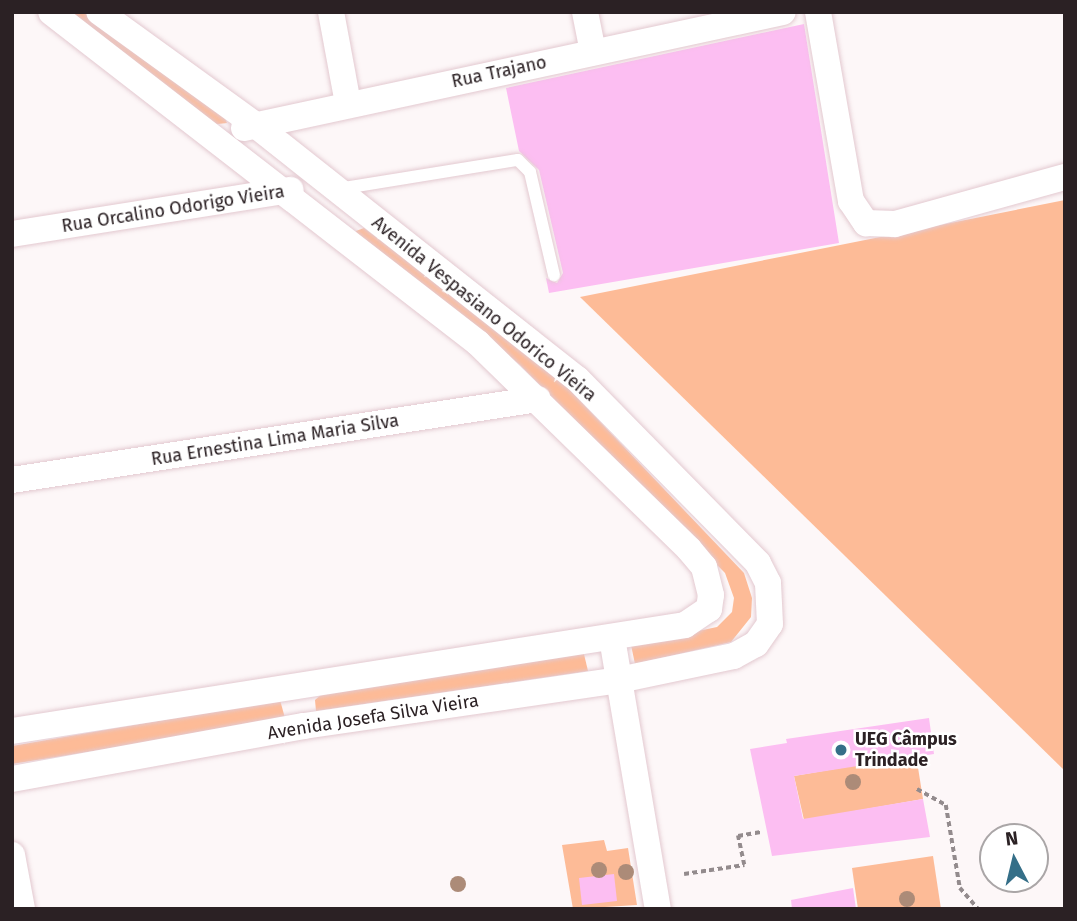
<!DOCTYPE html>
<html>
<head>
<meta charset="utf-8">
<style>
  body { margin:0 }
  #map { position:relative; width:1077px; height:921px; overflow:hidden; background:#fdf7f8; font-family:"Fira Sans",sans-serif }
  div>[style] { position:absolute }
  [style*='--x'] { left:calc(var(--x)*1px); top:calc(var(--y)*1px); width:calc(var(--w)*1px); rotate:calc(var(--a)*1deg) }
  .green>* { inset:0; background:#fdbb97 }
  .building>* { inset:0; background:#fcbef2 }
  .path>* { height:3.5px; margin-top:-1.75px; transform-origin:0; background:repeating-linear-gradient(90deg,#938b8d 0 5px,transparent 0 8.5px) }
  .roads { filter:drop-shadow(0 0 2px #e3c9d0) drop-shadow(0 0 2px #e3c9d0) }
  .lane>* { height:12px; margin:-6px; padding:0 6px; transform-origin:6px; border-radius:6px; background:#fff }
  .street>* { height:26px; margin:-13px; padding:0 13px; transform-origin:13px; border-radius:13px; background:#fff }
  .trees>* { width:16px; height:16px; margin:-8px; border-radius:50%; background:#ac8b78 }
  .dots>* { width:19px; height:19px; translate:-50% -50%; box-sizing:border-box; border:4px solid #fff; border-radius:50% }
  span { translate:-50% -50%; white-space:nowrap; text-align:center; line-height:1.15; -webkit-text-stroke:5px #fff; paint-order:stroke }
  .street-label { font-size:18px; color:#2b2124 }
  .poi-label { font-size:18px; color:#2b2124; font-weight:700 }
  .left { translate:0 -50%; text-align:left }
  .frame { position:absolute; inset:0; border:14px solid #2b2124; pointer-events:none }
  .north { position:absolute; left:979px; top:823px; width:70px; height:70px; box-sizing:border-box; background:#fff; border:2px solid #aaa6a7; border-radius:50%; rotate:353deg; font-size:19px; font-weight:700; line-height:28px; text-align:center; color:#2b2124 }
  .north::after { content:''; display:block; margin:auto; width:24px; height:32px; background:#356f88; clip-path:polygon(50% 0,100% 100%,50% 72%,0 100%) }
</style>
</head>
<body>
<div id="map">
  <div class="green">
    <div style="clip-path:polygon(69px 12px,91px 12px,222px 111px,227px 123px,209px 125px)"></div>
    <div style="clip-path:polygon(1065px 200px,1065px 771px,580px 297px)"></div>
    <div style="clip-path:polygon(364px 228px,546px 365px,744px 573px,752px 598px,751px 617px,731px 642px,635px 664px,631px 645px,717px 627px,732px 612px,734px 598px,725px 573px,519px 364px,355px 239px,356px 231px)"></div>
    <div style="clip-path:polygon(583px 650px,588px 671px,316px 711px,315px 700px,323px 693px)"></div>
    <div style="clip-path:polygon(280px 700px,285px 718px,268px 723px,12px 764px,12px 746px)"></div>
    <div style="clip-path:polygon(916px 755px,923px 799px,804px 820px,794px 776px)"></div>
    <div style="clip-path:polygon(604px 840px,607px 851px,628px 848px,637px 905px,573px 909px,562px 845px)"></div>
    <div style="clip-path:polygon(933px 856px,941px 909px,858px 909px,852px 868px)"></div>
  </div>
  <div class="building">
    <div style="clip-path:polygon(804px 24px,839px 243px,549px 293px,546px 278px,557px 283px,563px 273px,539px 170px,519px 151px,506px 88px)"></div>
    <div style="clip-path:polygon(929px 718px,934px 754px,794px 776px,803px 819px,923px 799px,930px 837px,772px 856px,750px 749px,787px 743px,786px 739px)"></div>
    <div style="clip-path:polygon(614px 874px,617px 901px,582px 905px,579px 878px)"></div>
    <div style="clip-path:polygon(853px 888px,856px 909px,792px 909px,791px 900px)"></div>
  </div>
  <div class="path">
    <div style="--x:917;--y:789;--w:33;--a:29"></div>
    <div style="--x:946;--y:805;--w:84;--a:80.4"></div>
    <div style="--x:960;--y:888;--w:28;--a:49"></div>
    <div style="--x:684;--y:874;--w:61;--a:-8.5"></div>
    <div style="--x:744;--y:865;--w:30;--a:-102"></div>
    <div style="--x:738;--y:836;--w:23;--a:-10"></div>
  </div>
  <div class="roads">
    <div class="lane">
      <div style="--x:338;--y:189;--w:182;--a:-9.2"></div>
      <div style="--x:518;--y:160;--w:17;--a:45"></div>
      <div style="--x:530;--y:172;--w:106;--a:76.9"></div>
    </div>
    <div class="street">
      <div style="--x:331;--y:12;--w:94;--a:79.5"></div>
      <div style="--x:585;--y:12;--w:41;--a:78.7"></div>
      <div style="--x:818;--y:12;--w:192;--a:80.1"></div>
      <div style="--x:851;--y:201;--w:27;--a:56"></div>
      <div style="--x:866;--y:223;--w:29;--a:2"></div>
      <div style="--x:895;--y:224;--w:176;--a:-15.5"></div>
      <div style="--x:244;--y:128;--w:551;--a:-12.15"></div>
      <div style="--x:12;--y:234;--w:282;--a:-9"></div>
      <div style="--x:12;--y:480;--w:532;--a:-8.75"></div>
      <div style="--x:612;--y:638;--w:275;--a:80.4"></div>
      <div style="--x:12;--y:731;--w:681;--a:-8.95"></div>
      <div style="--x:685;--y:625;--w:29;--a:-34"></div>
      <div style="--x:709;--y:609;--w:14;--a:-82"></div>
      <div style="--x:711;--y:595;--w:29;--a:-104"></div>
      <div style="--x:704;--y:567;--w:23;--a:-130"></div>
      <div style="--x:689;--y:549;--w:295;--a:-135.7"></div>
      <div style="--x:478;--y:343;--w:540;--a:-142.22"></div>
      <div style="--x:12;--y:779;--w:297;--a:-10.3"></div>
      <div style="--x:304;--y:726;--w:318;--a:-8.3"></div>
      <div style="--x:619;--y:680;--w:117;--a:-11.8"></div>
      <div style="--x:734;--y:656;--w:25;--a:-29"></div>
      <div style="--x:756;--y:644;--w:24;--a:-55"></div>
      <div style="--x:770;--y:624;--w:41;--a:-92.8"></div>
      <div style="--x:768;--y:583;--w:22;--a:-117"></div>
      <div style="--x:758;--y:563;--w:258;--a:-134.5"></div>
      <div style="--x:577;--y:379;--w:412;--a:-141.7"></div>
      <div style="--x:254;--y:124;--w:191;--a:-144.1"></div>
      <div style="--x:12;--y:855;--w:55;--a:79.5"></div>
    </div>
  </div>
  <div class="trees">
    <div style="left:853px;top:782px"></div>
    <div style="left:599px;top:870px"></div>
    <div style="left:626px;top:872px"></div>
    <div style="left:458px;top:884px"></div>
    <div style="left:907px;top:899px"></div>
  </div>
  <div class="dots">
    <div style="left:841px;top:750px;background:#356f88"></div>
  </div>
  <div class="street-label">
    <span style="left:499px;top:72px;rotate:-12deg">Rua Trajano</span>
    <span style="left:173px;top:209px;rotate:-9deg">Rua Orcalino Odorigo Vieira</span>
    <span style="left:484px;top:309px;rotate:39deg">Avenida Vespasiano Odorico Vieira</span>
    <span style="left:275px;top:440px;rotate:-9deg">Rua Ernestina Lima Maria Silva</span>
    <span style="left:373px;top:717px;rotate:-9deg">Avenida Josefa Silva Vieira</span>
  </div>
  <div class="poi-label">
    <span class="left" style="left:855px;top:750px">UEG Câmpus<br>Trindade</span>
  </div>
  <div class="frame"></div>
  <div class="north">N</div>
</div>
</body>
</html>
